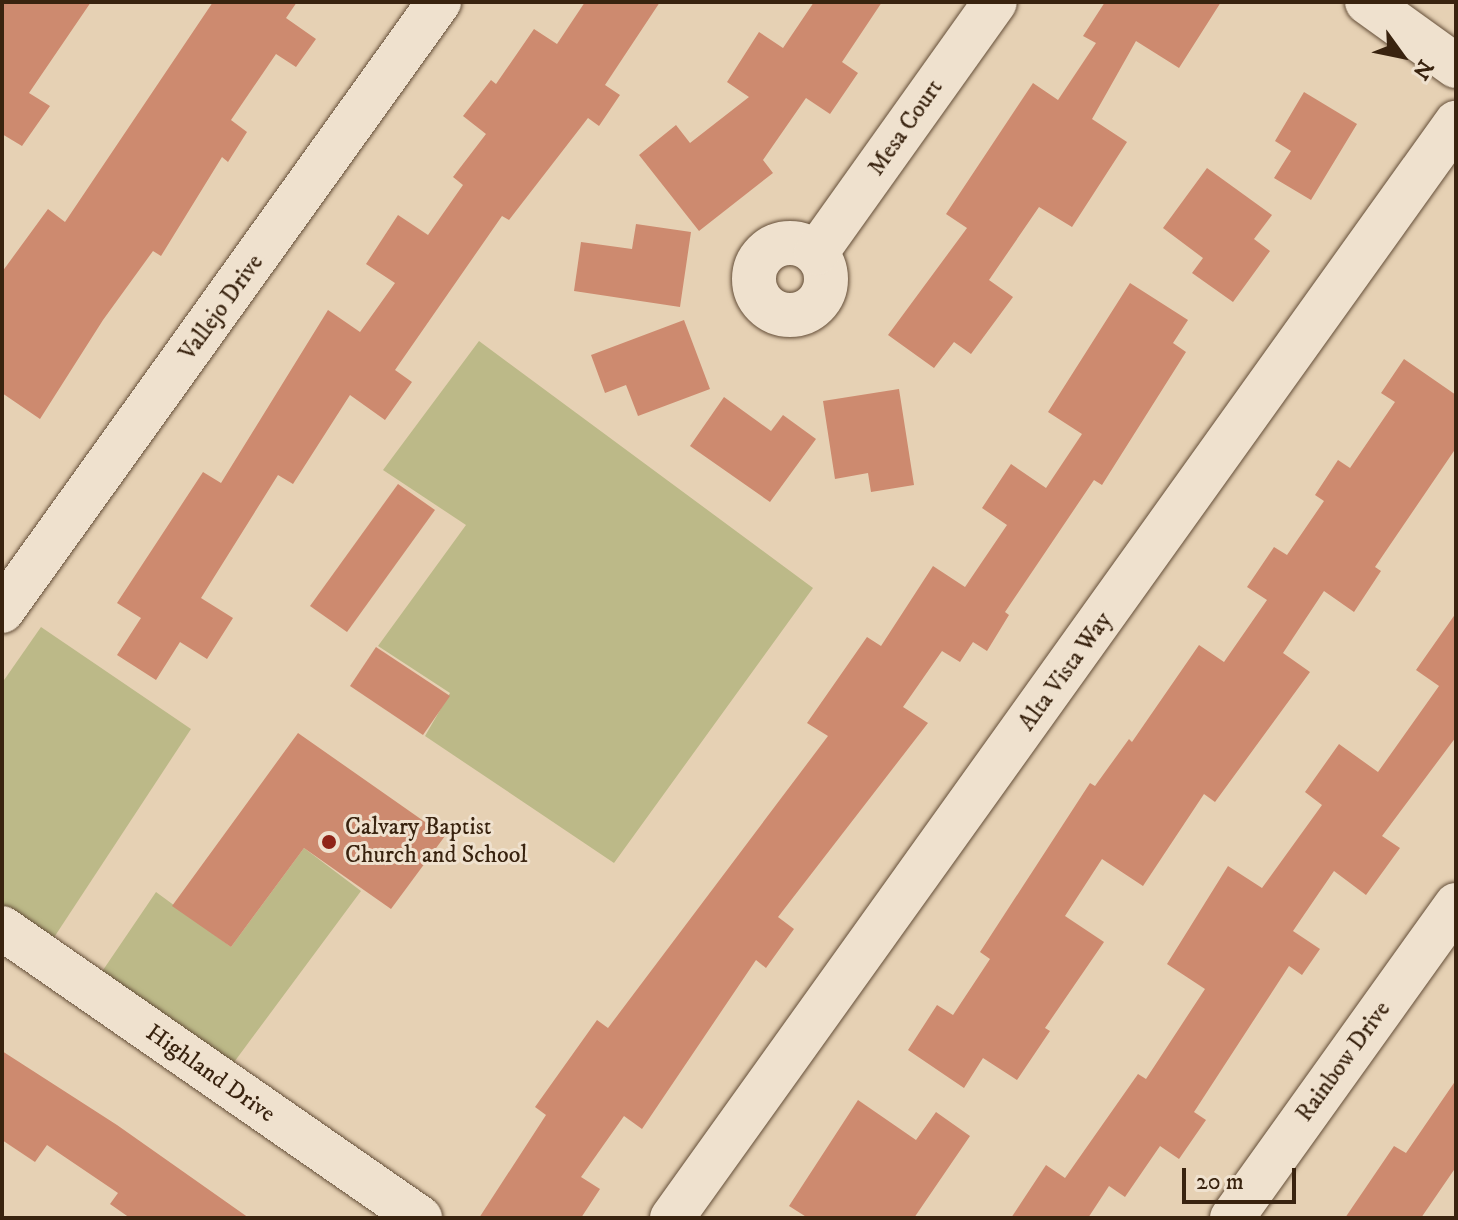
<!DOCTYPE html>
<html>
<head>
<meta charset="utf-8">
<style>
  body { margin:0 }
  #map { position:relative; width:1458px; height:1220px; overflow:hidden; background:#e6d1b4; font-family:"IM FELL DW Pica",serif }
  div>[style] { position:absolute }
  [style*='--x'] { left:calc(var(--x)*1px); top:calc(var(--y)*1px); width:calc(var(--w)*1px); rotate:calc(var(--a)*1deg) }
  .green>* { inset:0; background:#bcb988 }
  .building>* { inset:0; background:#cd8a6f }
  .roads { filter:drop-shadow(0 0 2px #644e38) drop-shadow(0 0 2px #644e38) }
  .minor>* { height:44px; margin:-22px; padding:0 22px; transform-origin:22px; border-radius:22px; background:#efe1ce }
  .minor>.ring { margin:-22px; padding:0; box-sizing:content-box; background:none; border:44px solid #efe1ce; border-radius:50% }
  .dots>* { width:22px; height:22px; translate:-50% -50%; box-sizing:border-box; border:4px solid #efe1ce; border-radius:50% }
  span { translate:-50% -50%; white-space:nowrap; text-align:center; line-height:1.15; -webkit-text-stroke:6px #efe1ce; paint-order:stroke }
  .street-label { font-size:24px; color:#39230f }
  .poi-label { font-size:24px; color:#39230f }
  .left { translate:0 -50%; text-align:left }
  .frame { position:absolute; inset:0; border:4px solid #39230f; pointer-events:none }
  .north { position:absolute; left:1362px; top:16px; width:80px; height:80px; -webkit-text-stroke:6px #efe1ce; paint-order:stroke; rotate:123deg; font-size:22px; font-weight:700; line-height:32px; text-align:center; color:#39230f }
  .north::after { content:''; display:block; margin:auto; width:28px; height:36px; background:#39230f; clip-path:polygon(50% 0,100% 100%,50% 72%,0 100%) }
  .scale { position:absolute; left:1182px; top:1168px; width:114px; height:36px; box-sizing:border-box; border:4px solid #39230f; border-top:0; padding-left:10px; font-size:24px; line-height:28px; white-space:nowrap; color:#39230f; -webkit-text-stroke:6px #efe1ce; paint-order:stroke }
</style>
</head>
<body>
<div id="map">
  <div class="green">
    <div style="clip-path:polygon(479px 341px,813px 588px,614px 863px,425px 736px,450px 693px,378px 646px,466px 525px,383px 470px)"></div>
    <div style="clip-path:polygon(41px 627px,191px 729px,51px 942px,2px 909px,2px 683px)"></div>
    <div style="clip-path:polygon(304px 848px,361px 891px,229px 1069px,99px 976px,156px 892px,231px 947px)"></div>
  </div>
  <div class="building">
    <div style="clip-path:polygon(2px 2px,91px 2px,29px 93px,50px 106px,22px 146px,2px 134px)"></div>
    <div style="clip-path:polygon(213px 2px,297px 2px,286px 18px,316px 39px,296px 67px,276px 54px,231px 120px,247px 132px,228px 162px,222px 157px,161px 256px,153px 251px,103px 320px,40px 419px,2px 393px,2px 272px,48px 209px,65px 222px)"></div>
    <div style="clip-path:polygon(585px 2px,660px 2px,605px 85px,620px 95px,599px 126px,588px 118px,509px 220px,502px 216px,395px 370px,412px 382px,385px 420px,350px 395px,293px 484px,278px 475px,201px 598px,233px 618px,207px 659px,180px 642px,156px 680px,117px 655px,141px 618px,117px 603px,203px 472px,221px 483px,328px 310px,360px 332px,395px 283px,366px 264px,398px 215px,428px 235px,463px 185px,453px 177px,486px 134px,463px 116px,491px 80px,496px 84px,534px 29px,557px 44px)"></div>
    <div style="clip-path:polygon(814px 2px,882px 2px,842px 62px,858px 73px,830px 114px,806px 98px,763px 160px,773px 173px,699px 231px,639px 155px,676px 125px,690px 143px,749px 97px,727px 82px,759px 32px,783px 48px)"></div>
    <div style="clip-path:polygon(1105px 2px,1221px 2px,1179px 68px,1136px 41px,1092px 119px,1127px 142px,1072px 227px,1039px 207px,989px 280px,1013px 297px,971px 354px,954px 342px,934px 368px,888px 335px,967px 228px,946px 214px,1033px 83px,1058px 100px,1096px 43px,1083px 36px)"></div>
    <div style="clip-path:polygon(1304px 92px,1357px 124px,1311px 200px,1274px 178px,1291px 151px,1275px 141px)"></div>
    <div style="clip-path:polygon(1207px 168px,1272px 215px,1254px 239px,1270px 251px,1233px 302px,1192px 273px,1203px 258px,1163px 228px)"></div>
    <div style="clip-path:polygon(636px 224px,691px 232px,680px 307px,574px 291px,581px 242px,632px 249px)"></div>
    <div style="clip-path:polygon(1130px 283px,1188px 320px,1173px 343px,1186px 352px,1102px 485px,1094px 480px,1005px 612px,1009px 615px,987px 651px,973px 642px,960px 662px,942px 651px,903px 707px,928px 723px,778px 917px,794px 929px,766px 968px,756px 960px,642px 1129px,624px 1116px,581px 1177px,600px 1189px,581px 1218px,479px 1218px,546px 1115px,535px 1107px,597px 1020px,608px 1028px,828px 736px,807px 723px,867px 637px,881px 646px,933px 566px,965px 587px,1007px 525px,982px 508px,1011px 464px,1046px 488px,1082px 434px,1048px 412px)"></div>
    <div style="clip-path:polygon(684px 320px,710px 389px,638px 416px,626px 385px,605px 393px,591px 355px)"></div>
    <div style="clip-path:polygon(1404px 359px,1456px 395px,1456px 448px,1375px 567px,1381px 571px,1354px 612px,1324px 591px,1283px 653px,1310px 672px,1215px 802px,1204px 794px,1143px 886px,1102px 859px,1065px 916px,1104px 942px,1045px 1028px,1050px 1031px,1017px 1080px,983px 1058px,964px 1088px,908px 1050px,937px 1005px,953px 1015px,990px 959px,980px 952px,1090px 783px,1095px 786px,1129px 739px,1132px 742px,1199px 645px,1224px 662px,1267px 600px,1247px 587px,1274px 547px,1287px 555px,1324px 501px,1315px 495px,1338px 460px,1350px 468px,1395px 402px,1381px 393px)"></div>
    <div style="clip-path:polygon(899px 389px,914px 485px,871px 492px,868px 473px,835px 479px,823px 401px)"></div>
    <div style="clip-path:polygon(724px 397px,771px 431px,783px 415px,816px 439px,770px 502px,690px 446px)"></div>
    <div style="clip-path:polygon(398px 484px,435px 510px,347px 632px,310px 606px)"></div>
    <div style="clip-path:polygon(1456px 613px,1456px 737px,1382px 836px,1400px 848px,1366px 895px,1334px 871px,1293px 931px,1320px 949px,1302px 975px,1289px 966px,1194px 1112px,1206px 1120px,1179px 1159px,1160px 1146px,1125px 1197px,1109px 1186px,1088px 1218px,1011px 1218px,1046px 1165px,1065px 1178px,1138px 1074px,1146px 1079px,1205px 989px,1167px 964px,1228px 866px,1262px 888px,1322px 805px,1305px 792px,1339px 744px,1378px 772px,1439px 686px,1416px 670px)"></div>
    <div style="clip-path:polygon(376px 647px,450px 696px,423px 735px,350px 686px)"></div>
    <div style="clip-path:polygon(298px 733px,445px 836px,391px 909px,304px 848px,231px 947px,172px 906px)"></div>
    <div style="clip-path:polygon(2px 1051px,117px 1125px,249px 1218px,130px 1218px,110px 1204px,118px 1193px,47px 1145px,35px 1162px,2px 1140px)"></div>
    <div style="clip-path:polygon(1456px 1080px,1456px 1167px,1421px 1218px,1345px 1218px,1394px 1146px,1406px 1153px)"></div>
    <div style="clip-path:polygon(858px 1100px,916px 1140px,936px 1112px,970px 1136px,914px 1218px,808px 1218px,789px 1206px)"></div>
  </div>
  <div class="roads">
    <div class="minor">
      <div style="--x:1367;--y:2;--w:110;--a:35.7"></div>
      <div class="ring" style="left:754px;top:243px;width:28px;height:28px"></div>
      <div style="--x:816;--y:253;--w:308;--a:-54.5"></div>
      <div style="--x:2;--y:611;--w:750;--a:-54.34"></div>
      <div style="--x:2;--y:928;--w:509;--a:34.75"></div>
      <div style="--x:672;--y:1218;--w:1347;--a:-54.4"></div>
      <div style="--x:1232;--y:1218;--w:385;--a:-54.4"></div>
    </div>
  </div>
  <div class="dots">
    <div style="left:329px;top:842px;background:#8f2418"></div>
  </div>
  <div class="street-label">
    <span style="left:906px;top:128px;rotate:-55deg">Mesa Court</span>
    <span style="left:222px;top:308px;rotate:-54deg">Vallejo Drive</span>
    <span style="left:1066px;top:672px;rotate:-54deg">Alta Vista Way</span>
    <span style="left:1344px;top:1062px;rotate:-54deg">Rainbow Drive</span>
    <span style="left:210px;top:1074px;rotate:35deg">Highland Drive</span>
  </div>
  <div class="poi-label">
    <span class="left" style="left:345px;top:842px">Calvary Baptist<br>Church and School</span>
  </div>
  <div class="frame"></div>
  <div class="north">N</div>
  <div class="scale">20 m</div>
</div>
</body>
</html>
